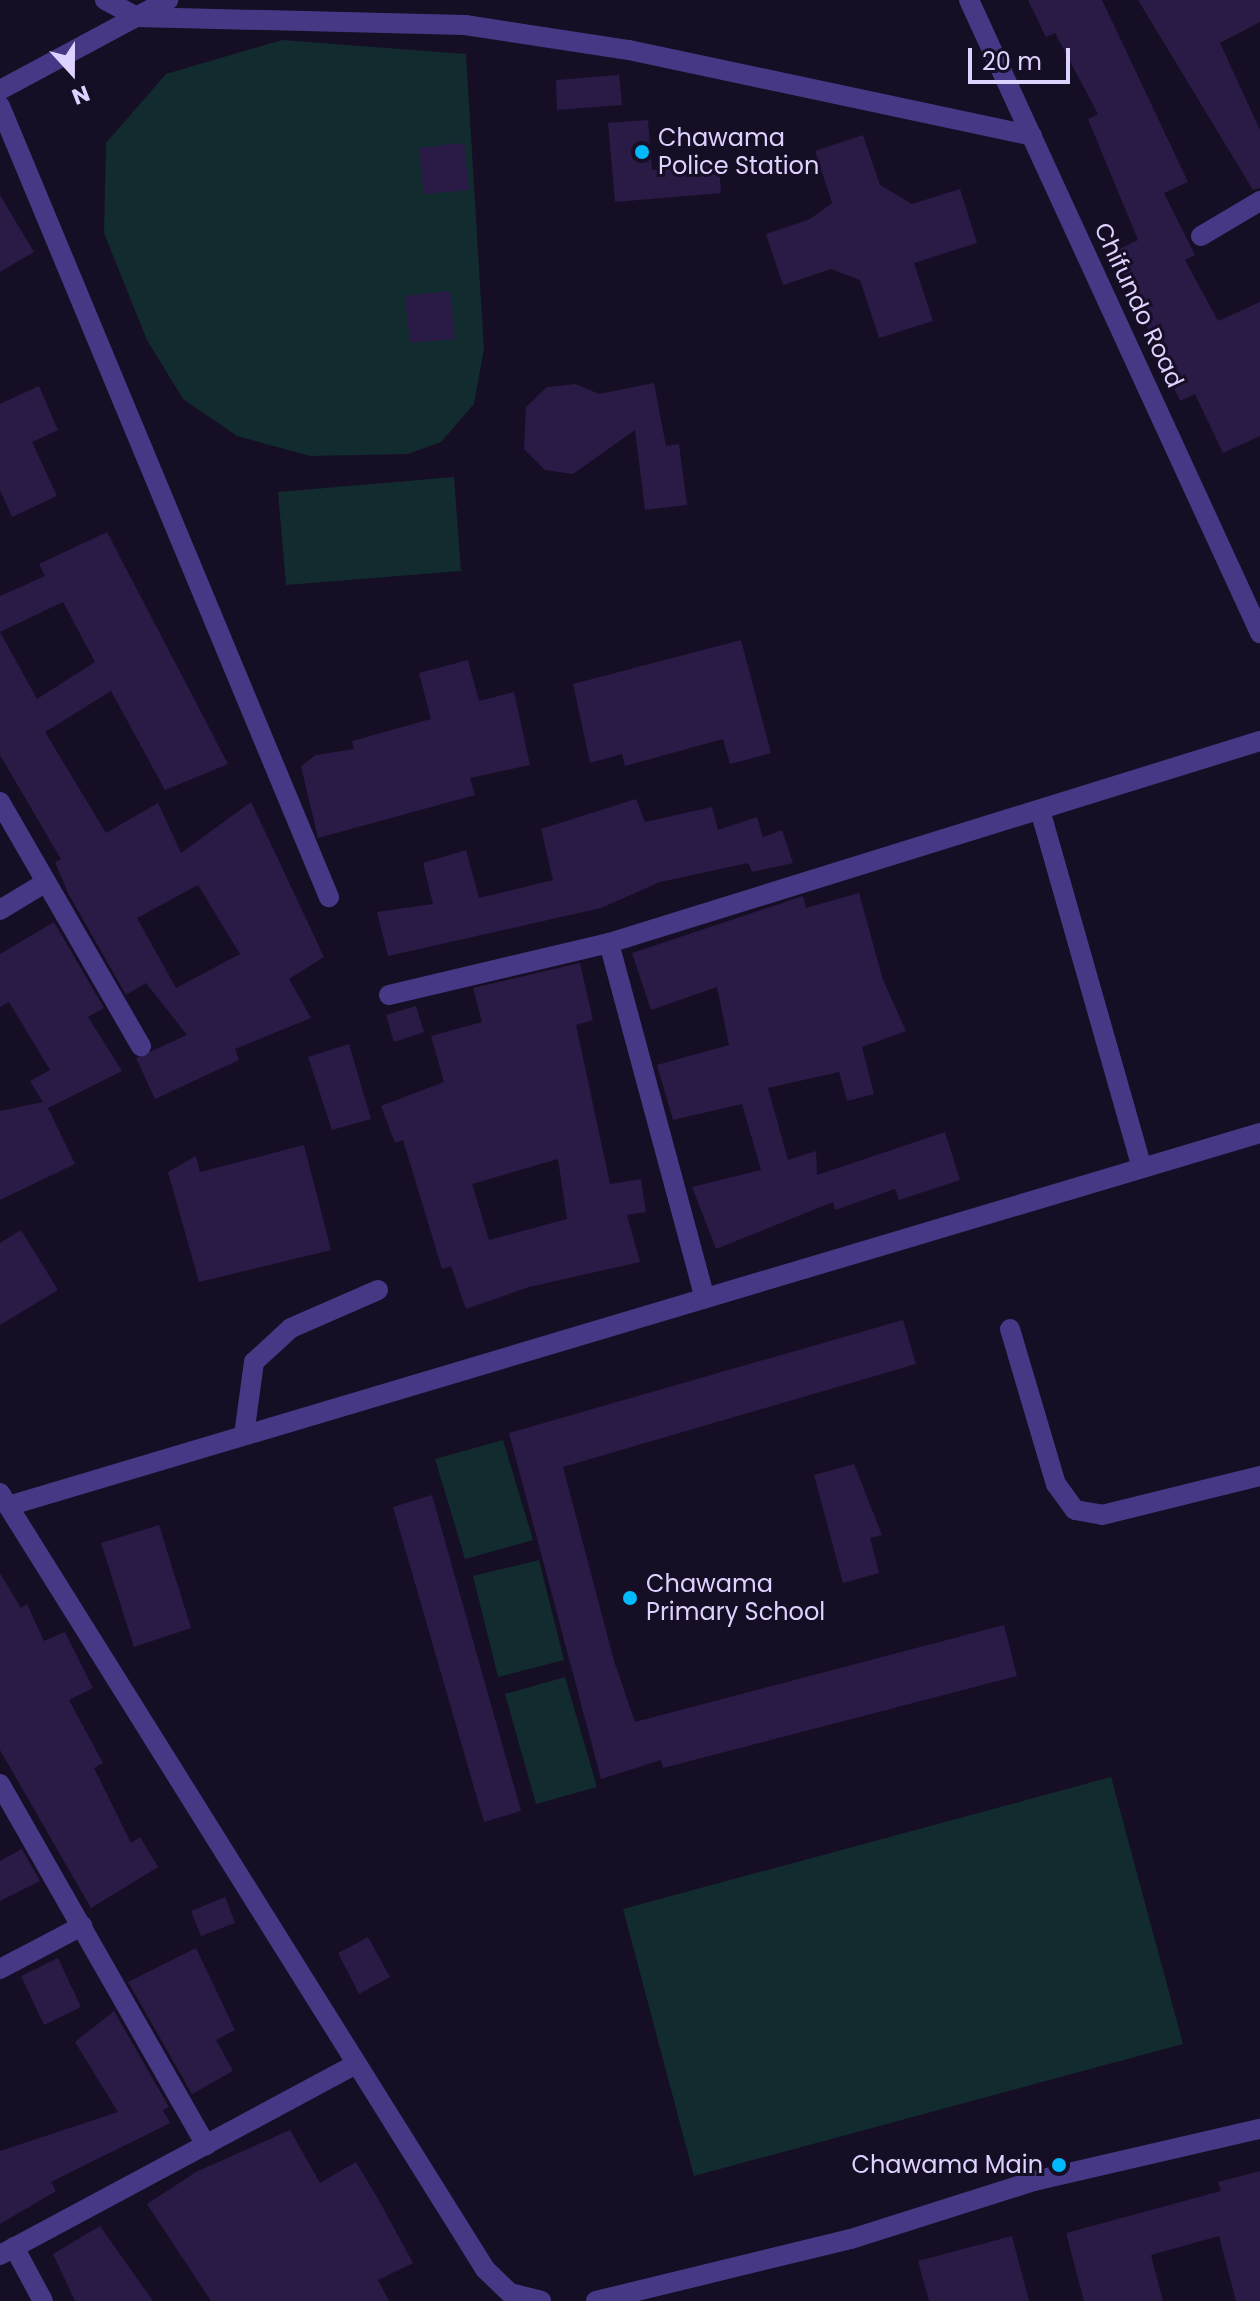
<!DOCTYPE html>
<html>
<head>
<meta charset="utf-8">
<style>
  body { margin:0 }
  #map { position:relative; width:1260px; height:2301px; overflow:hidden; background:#160e25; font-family:Poppins,sans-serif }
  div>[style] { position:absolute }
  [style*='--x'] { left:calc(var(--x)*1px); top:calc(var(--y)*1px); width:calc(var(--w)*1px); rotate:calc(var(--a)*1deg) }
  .green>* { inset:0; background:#112b2f }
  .building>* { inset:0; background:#2a1a46 }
  .minor>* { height:20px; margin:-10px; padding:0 10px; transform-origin:10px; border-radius:10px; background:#473885 }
  .dots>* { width:22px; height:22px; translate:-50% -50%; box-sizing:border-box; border:4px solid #160e25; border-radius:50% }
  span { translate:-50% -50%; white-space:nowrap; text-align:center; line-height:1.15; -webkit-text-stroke:6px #160e25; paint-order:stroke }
  .poi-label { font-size:24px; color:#ded2ff }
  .left { translate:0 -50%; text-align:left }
  .right { translate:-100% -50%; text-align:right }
  .street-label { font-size:24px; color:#ded2ff }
  .north { position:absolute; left:32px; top:32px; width:80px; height:80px; -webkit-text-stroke:6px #160e25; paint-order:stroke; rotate:159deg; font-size:22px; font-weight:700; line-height:32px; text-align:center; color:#ded2ff }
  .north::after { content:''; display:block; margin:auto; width:28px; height:36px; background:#ded2ff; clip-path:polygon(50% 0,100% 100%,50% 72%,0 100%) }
  .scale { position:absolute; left:968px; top:48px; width:102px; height:36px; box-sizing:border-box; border:4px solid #ded2ff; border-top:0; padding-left:10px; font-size:24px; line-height:28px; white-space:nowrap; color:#ded2ff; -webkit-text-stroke:6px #160e25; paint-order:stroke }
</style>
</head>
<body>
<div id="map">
  <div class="green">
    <div style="clip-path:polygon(282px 40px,466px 54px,484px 349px,474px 404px,441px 442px,408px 454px,310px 456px,237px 436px,183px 399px,147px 340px,104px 233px,106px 143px,166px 74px)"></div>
    <div style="clip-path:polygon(454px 477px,461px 571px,286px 585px,278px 492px)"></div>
    <div style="clip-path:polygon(503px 1440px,533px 1540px,465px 1559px,435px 1459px)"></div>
    <div style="clip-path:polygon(539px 1560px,564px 1660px,498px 1677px,473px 1576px)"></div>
    <div style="clip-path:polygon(565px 1677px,597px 1787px,536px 1804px,505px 1694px)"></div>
    <div style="clip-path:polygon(1111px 1777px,1183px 2044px,694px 2176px,623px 1909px)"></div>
  </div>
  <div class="building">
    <div style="clip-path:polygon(1028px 0,1102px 0,1188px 182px,1164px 193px,1195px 255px,1185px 260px,1218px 321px,1260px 302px,1260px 436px,1223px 453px,1195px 394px,1180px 401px,1113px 252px,1138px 240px,1088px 119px,1098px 114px,1055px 33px,1046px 37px)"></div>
    <div style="clip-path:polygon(1138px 0,1260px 0,1260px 22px,1220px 43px,1260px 130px,1260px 188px,1253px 190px)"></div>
    <div style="clip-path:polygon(619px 75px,622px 105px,557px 110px,556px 80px)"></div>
    <div style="clip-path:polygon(648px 120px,652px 170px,719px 164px,721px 193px,615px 202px,608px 123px)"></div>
    <div style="clip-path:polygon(863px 135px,880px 185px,912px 204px,960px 189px,977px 243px,914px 263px,933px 321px,879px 338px,860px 280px,831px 269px,783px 285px,766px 234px,810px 219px,832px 203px,815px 151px)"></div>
    <div style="clip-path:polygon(464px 143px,469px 190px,424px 194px,419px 148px)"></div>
    <div style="clip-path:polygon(0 195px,34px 252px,0 272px)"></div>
    <div style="clip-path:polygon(450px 291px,455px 339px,410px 343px,405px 296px)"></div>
    <div style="clip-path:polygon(654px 383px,666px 446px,679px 444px,687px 505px,645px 510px,635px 430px,573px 474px,545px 470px,524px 449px,526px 407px,547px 387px,576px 384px,599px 394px)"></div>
    <div style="clip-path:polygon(39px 386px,58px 430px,32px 442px,57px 496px,12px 517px,0 490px,0 404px)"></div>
    <div style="clip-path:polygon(evenodd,107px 532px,228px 764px,165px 790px,111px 691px,45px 732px,106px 833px,158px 803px,181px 853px,251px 802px,324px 957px,289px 979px,311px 1018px,235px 1049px,239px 1060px,155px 1099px,136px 1058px,187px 1035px,146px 983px,126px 995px,69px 895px,55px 862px,61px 859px,0 755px,0 596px,45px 576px,39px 564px,107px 532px,63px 602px,95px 662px,37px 699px,0 632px,63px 602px,107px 532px,198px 885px,240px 954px,176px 988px,137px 918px,198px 885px)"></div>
    <div style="clip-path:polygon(741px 640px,771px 753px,730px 764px,723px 739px,625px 766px,622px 754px,590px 763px,573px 684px)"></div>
    <div style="clip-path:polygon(468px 660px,479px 701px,514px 692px,530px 765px,470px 778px,475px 795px,318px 838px,301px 766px,316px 755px,354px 749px,352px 741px,431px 719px,419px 673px)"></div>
    <div style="clip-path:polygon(636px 799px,645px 822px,712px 807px,718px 830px,757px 817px,763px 837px,782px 830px,793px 863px,752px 872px,748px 863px,660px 882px,601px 908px,388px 956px,377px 912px,433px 904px,423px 863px,466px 850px,479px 898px,553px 880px,541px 829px)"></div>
    <div style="clip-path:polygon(859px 893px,883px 980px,906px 1031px,862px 1047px,874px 1094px,847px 1101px,839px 1072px,768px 1088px,788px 1160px,816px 1151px,817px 1175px,945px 1132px,960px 1180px,899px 1200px,895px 1189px,835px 1210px,833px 1202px,716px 1249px,692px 1187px,761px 1170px,742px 1104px,673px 1120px,657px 1065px,729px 1045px,717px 987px,651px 1010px,632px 953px,803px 896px,806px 908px)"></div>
    <div style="clip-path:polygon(54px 922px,104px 1008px,88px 1017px,122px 1071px,48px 1108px,75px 1164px,0 1200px,0 1111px,43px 1102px,30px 1081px,50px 1070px,9px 1002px,0 1007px,0 954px)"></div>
    <div style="clip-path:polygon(evenodd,580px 963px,593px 1020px,576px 1025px,610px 1184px,641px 1179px,646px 1212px,627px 1215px,640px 1262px,529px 1287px,466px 1309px,451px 1266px,442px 1269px,403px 1140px,395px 1143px,381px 1106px,444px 1082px,431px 1036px,482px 1022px,473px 988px,580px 963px,558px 1159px,567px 1219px,489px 1240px,472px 1184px,558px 1159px)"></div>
    <div style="clip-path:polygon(416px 1006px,424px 1032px,394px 1042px,386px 1015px)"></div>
    <div style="clip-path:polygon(349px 1044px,371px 1119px,332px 1130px,308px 1057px)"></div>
    <div style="clip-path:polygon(304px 1145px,331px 1250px,199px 1282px,168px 1172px,196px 1156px,200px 1172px)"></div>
    <div style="clip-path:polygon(21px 1230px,58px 1290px,0 1325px,0 1243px)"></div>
    <div style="clip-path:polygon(903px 1320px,916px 1364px,563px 1467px,614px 1661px,635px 1722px,1004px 1625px,1017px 1676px,663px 1768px,661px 1760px,601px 1779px,509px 1433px)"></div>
    <div style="clip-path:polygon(854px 1464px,882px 1535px,870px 1538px,879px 1573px,843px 1583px,814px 1475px)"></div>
    <div style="clip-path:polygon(432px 1495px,521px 1811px,484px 1822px,393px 1507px)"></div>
    <div style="clip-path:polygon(159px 1525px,191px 1628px,134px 1647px,101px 1543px)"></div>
    <div style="clip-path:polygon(0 1573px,21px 1608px,27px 1604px,44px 1641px,65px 1632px,93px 1688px,69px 1700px,103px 1763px,94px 1768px,131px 1843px,140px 1837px,158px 1867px,91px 1908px,0 1750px)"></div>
    <div style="clip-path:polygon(22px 1849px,40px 1881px,0 1901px,0 1861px)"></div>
    <div style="clip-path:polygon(225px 1897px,235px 1923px,201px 1936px,191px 1911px)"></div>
    <div style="clip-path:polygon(368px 1937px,390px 1977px,359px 1994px,338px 1953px)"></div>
    <div style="clip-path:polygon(196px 1948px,235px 2030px,216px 2040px,233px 2071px,192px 2094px,128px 1982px)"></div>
    <div style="clip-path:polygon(58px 1958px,81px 2007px,44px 2025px,21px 1976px)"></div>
    <div style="clip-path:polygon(114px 2011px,169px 2107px,163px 2110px,170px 2123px,51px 2182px,56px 2191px,0 2224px,0 2151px,118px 2112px,75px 2042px)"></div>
    <div style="clip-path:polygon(290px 2130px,320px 2183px,356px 2162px,377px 2197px,413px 2263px,378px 2280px,389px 2301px,211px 2301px,147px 2204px,196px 2172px)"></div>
    <div style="clip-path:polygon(1260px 2171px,1260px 2301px,1236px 2301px,1219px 2236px,1151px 2255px,1163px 2301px,1084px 2301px,1066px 2233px,1221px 2191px,1218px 2182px)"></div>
    <div style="clip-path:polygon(100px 2226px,153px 2301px,75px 2301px,53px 2254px)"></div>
    <div style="clip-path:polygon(1012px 2236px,1029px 2301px,929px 2301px,918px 2261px)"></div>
  </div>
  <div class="minor">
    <div style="--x:105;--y:0;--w:36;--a:28"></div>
    <div style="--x:137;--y:17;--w:328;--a:1.4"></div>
    <div style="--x:465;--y:25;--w:166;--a:8.7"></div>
    <div style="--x:629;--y:50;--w:412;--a:12"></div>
    <div style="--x:969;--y:0;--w:697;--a:65.31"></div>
    <div style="--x:0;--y:90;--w:191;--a:-28.2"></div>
    <div style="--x:0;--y:106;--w:857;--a:67.42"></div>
    <div style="--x:1201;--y:236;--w:69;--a:-30.7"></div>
    <div style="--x:0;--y:802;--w:282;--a:60"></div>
    <div style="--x:1040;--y:810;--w:372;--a:74.1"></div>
    <div style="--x:0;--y:910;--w:54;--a:-31.3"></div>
    <div style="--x:609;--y:943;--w:368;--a:74.9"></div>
    <div style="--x:389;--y:995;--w:226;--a:-13.3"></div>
    <div style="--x:609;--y:943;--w:682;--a:-17.24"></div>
    <div style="--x:1010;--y:1329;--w:162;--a:73.5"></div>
    <div style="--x:1056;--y:1484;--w:32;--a:54"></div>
    <div style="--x:1075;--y:1510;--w:27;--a:10"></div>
    <div style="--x:1102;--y:1515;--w:163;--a:-13.9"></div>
    <div style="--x:244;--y:1435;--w:74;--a:-82.2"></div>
    <div style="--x:254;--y:1362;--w:50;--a:-42.6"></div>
    <div style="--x:291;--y:1328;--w:95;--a:-23.6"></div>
    <div style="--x:0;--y:1493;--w:915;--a:57.99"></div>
    <div style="--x:485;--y:2269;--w:35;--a:44"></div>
    <div style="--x:510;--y:2293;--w:32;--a:14"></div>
    <div style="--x:8;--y:1506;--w:1306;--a:-16.59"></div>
    <div style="--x:0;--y:1784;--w:416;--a:60.3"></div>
    <div style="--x:0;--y:1969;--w:93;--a:-27.7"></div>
    <div style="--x:14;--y:2247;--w:61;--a:61.8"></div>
    <div style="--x:0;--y:2255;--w:403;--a:-28.2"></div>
    <div style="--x:596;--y:2301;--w:262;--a:-13.7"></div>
    <div style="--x:851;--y:2239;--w:192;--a:-17.6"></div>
    <div style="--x:1034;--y:2181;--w:232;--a:-13"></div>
  </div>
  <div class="dots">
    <div style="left:642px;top:152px;background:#00bafd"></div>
    <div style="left:630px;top:1598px;background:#00bafd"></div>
    <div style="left:1059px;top:2165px;background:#00bafd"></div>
  </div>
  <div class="poi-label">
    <span class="left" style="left:658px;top:152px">Chawama<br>Police Station</span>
    <span class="left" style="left:646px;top:1598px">Chawama<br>Primary School</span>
    <span class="right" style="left:1043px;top:2165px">Chawama Main</span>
  </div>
  <div class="street-label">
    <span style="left:1139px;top:305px;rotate:65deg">Chifundo Road</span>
  </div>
  <div class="north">N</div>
  <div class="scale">20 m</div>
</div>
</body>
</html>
